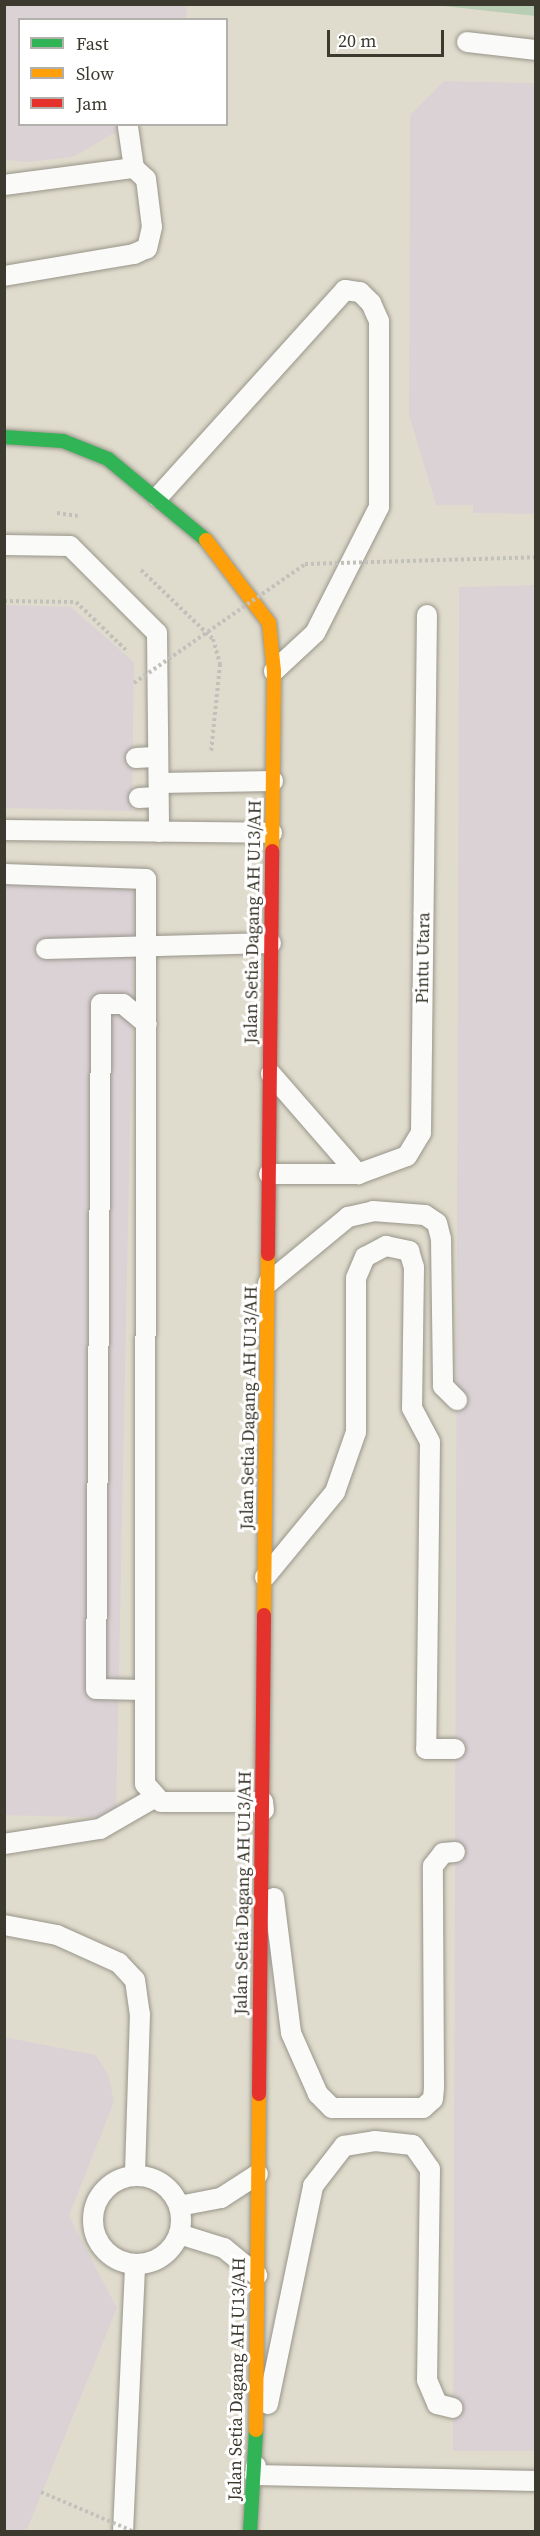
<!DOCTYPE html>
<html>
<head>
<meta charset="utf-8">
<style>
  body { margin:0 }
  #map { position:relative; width:540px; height:2536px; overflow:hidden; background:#e0dccd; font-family:"Source Serif 4",serif }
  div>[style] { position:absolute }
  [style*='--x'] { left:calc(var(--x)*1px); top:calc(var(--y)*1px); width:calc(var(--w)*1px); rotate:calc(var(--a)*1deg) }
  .green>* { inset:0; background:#b8ceb4 }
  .building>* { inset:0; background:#dbd2d6 }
  .path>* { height:4px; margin-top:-2px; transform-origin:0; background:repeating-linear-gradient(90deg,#c2c0bb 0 3px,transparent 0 6px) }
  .roads { filter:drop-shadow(0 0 2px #98958a) drop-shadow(0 0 2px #98958a) }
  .lane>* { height:20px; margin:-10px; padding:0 10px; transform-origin:10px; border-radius:10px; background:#fafaf8 }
  .lane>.ring { margin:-10px; padding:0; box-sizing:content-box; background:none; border:20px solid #fafaf8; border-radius:50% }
  .fast>* { height:14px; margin:-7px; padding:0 7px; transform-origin:7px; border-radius:7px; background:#30b455 }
  .slow>* { height:14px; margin:-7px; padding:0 7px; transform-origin:7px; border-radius:7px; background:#ff9f0a }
  .jam>* { height:14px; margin:-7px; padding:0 7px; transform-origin:7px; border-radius:7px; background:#e5322d }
  .path-bridge>* { height:4px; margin-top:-2px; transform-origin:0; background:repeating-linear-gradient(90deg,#c2c0bb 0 3px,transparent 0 6px) }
  span { translate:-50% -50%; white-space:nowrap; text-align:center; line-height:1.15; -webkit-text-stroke:6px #fff; paint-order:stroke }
  .street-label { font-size:18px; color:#3c392e }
  .frame { position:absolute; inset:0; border:6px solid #3c392e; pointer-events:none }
  .legend { position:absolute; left:18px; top:18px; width:210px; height:108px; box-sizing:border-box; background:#fff; border:2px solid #b1b0ab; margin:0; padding:8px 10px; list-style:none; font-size:18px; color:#3c392e }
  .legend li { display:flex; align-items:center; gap:12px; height:30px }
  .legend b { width:30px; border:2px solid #b1b0ab }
  .scale { position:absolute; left:327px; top:30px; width:117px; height:27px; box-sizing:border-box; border:3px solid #3c392e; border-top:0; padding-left:8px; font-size:18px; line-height:21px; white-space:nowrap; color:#3c392e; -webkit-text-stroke:4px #fff; paint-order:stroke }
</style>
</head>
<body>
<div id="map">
  <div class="green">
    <div style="clip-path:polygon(426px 5px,535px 5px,535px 16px,443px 6px)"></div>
  </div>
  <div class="building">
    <div style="clip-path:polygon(4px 4px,187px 4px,187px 10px,186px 20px,20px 20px,20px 124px,130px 124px,73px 157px,28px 162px,4px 160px)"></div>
    <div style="clip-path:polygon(444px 81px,536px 83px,536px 514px,473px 513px,473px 505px,436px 505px,409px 415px,410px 115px)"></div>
    <div style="clip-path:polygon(536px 585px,536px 2451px,453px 2451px,459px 587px)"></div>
    <div style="clip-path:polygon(4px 605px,71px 607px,134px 662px,132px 811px,4px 808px)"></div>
    <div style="clip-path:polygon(4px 882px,135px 886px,116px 1818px,4px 1815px)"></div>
    <div style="clip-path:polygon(4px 2037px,96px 2055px,109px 2076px,114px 2102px,69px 2216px,117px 2308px,26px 2532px,4px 2532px)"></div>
  </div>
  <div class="path">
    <div style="--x:57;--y:513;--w:21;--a:8"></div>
    <div style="--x:141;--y:570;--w:100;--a:43.8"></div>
    <div style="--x:213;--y:639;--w:26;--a:74"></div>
    <div style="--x:220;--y:664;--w:88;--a:95.8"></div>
    <div style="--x:4;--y:601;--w:72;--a:0.8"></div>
    <div style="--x:76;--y:602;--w:72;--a:43.9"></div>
  </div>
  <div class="roads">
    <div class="lane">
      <div style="--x:467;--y:42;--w:69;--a:6.6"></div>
      <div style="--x:128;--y:127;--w:41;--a:81.7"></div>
      <div style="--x:4;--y:185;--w:131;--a:-7.5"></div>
      <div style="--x:134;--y:168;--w:16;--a:43"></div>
      <div style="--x:146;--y:179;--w:48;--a:82.9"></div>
      <div style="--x:152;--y:227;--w:22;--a:103"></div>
      <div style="--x:147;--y:248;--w:14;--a:155"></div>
      <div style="--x:134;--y:254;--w:132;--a:170.4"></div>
      <div style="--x:158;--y:497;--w:279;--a:-47.9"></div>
      <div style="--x:345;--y:290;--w:15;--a:8"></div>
      <div style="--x:360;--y:292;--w:16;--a:45"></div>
      <div style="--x:371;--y:303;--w:20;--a:66"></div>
      <div style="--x:379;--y:321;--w:186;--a:90"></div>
      <div style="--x:379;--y:507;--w:141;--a:116.9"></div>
      <div style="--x:315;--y:633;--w:56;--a:137.2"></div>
      <div style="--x:4;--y:545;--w:66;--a:0.9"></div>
      <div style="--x:70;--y:546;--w:123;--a:45"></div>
      <div style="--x:157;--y:633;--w:199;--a:89.4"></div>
      <div style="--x:136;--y:758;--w:22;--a:-3"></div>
      <div style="--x:159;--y:783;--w:114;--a:-1"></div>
      <div style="--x:139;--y:798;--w:19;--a:-3"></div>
      <div style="--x:4;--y:830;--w:268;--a:0.6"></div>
      <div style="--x:4;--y:874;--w:142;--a:2"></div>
      <div style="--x:146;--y:879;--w:905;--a:90.06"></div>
      <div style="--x:145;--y:1784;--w:24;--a:48"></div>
      <div style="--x:161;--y:1802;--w:102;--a:0"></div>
      <div style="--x:263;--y:1802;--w:8;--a:83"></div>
      <div style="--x:46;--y:949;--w:225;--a:-1.5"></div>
      <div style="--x:271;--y:1074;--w:133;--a:49"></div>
      <div style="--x:269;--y:1174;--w:89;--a:0"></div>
      <div style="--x:358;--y:1174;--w:52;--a:-20.2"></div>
      <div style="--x:407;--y:1156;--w:27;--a:-59"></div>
      <div style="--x:421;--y:1133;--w:518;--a:-89.34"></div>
      <div style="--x:268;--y:1283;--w:104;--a:-39.5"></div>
      <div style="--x:348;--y:1217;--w:26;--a:-13"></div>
      <div style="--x:373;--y:1211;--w:52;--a:4.4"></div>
      <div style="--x:425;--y:1215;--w:14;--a:34"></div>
      <div style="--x:437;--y:1223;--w:16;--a:76"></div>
      <div style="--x:441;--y:1239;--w:147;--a:89.2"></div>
      <div style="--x:443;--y:1386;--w:20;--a:45"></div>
      <div style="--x:265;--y:1577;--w:110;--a:-50.5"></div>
      <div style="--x:335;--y:1492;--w:64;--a:-70.7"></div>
      <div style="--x:356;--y:1432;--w:154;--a:-90"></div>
      <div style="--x:356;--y:1278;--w:23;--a:-67"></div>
      <div style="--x:365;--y:1257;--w:24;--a:-28"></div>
      <div style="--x:386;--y:1246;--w:24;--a:12"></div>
      <div style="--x:409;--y:1251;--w:17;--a:73"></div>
      <div style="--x:414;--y:1267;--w:141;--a:90.8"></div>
      <div style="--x:412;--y:1408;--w:38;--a:62"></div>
      <div style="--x:430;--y:1442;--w:307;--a:90.7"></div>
      <div style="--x:426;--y:1749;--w:29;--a:0"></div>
      <div style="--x:145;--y:1690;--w:49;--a:-178.8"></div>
      <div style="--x:96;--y:1689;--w:685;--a:-89.58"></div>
      <div style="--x:101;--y:1004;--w:22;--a:0"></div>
      <div style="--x:123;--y:1004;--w:31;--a:40"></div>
      <div style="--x:4;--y:1844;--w:97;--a:-8.9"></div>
      <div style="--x:100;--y:1829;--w:62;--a:-29.9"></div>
      <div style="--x:274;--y:1898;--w:136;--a:82.8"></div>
      <div style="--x:291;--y:2033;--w:67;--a:66.1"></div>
      <div style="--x:318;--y:2094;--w:20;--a:45"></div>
      <div style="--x:332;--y:2108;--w:91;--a:0"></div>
      <div style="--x:423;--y:2108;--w:13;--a:-42"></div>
      <div style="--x:433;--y:2099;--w:12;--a:-85"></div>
      <div style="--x:434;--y:2087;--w:221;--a:-90.3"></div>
      <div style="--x:433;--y:1866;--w:16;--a:-52"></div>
      <div style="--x:443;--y:1853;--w:12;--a:-5"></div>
      <div style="--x:4;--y:1925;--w:54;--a:10.7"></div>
      <div style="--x:57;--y:1935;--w:68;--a:24.3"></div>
      <div style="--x:119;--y:1963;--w:23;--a:47"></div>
      <div style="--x:135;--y:1980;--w:34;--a:82"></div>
      <div style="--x:140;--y:2014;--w:161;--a:91.8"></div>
      <div class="ring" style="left:93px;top:2176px;width:68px;height:68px"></div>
      <div style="--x:179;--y:2206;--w:43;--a:-10.8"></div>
      <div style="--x:221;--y:2198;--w:44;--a:-33"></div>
      <div style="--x:179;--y:2234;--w:47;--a:17.3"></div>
      <div style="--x:224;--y:2248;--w:43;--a:39.3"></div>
      <div style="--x:268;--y:2404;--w:223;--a:-78.3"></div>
      <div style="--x:313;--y:2186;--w:51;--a:-52.2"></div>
      <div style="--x:344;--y:2146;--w:31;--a:-9"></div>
      <div style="--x:375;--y:2141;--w:38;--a:6"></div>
      <div style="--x:413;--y:2145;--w:29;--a:55"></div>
      <div style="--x:430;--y:2169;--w:211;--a:90.8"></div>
      <div style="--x:427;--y:2380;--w:26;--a:67"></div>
      <div style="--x:437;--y:2404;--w:16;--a:14"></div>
      <div style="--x:256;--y:2466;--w:9;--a:96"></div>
      <div style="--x:255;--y:2475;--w:281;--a:1.2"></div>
      <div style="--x:123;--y:2532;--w:268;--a:-87.4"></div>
    </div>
    <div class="fast">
      <div style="--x:4;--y:437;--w:59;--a:3.9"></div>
      <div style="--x:63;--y:441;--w:48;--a:21.8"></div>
      <div style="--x:108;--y:459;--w:127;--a:39.6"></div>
      <div style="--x:250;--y:2532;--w:102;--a:-86.6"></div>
    </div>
    <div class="slow">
      <div style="--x:206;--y:540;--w:104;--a:52.8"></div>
      <div style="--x:269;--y:623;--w:48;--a:84.1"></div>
      <div style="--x:274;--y:671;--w:180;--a:90.6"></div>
      <div style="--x:264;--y:1615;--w:361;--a:-89.4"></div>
      <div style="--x:256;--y:2430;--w:336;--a:-89.5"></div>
    </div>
    <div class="jam">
      <div style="--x:268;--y:1254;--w:403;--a:-89.4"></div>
      <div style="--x:259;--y:2094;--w:479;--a:-89.4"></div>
    </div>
  </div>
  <div class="path-bridge">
    <div style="--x:134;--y:683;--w:208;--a:-34.8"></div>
    <div style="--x:305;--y:564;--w:231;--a:-1.7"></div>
    <div style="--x:41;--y:2492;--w:102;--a:23.1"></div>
  </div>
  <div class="street-label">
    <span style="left:253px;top:922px;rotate:-89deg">Jalan Setia Dagang AH U13/AH</span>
    <span style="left:423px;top:958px;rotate:-89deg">Pintu Utara</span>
    <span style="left:249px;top:1408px;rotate:-89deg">Jalan Setia Dagang AH U13/AH</span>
    <span style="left:243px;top:1893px;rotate:-89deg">Jalan Setia Dagang AH U13/AH</span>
    <span style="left:237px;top:2379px;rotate:-89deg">Jalan Setia Dagang AH U13/AH</span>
  </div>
  <div class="frame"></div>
  <ul class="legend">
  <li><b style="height:8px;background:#30b455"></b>Fast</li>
  <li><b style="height:8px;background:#ff9f0a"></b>Slow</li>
  <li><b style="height:8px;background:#e5322d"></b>Jam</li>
  </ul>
  <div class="scale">20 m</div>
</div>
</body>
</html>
